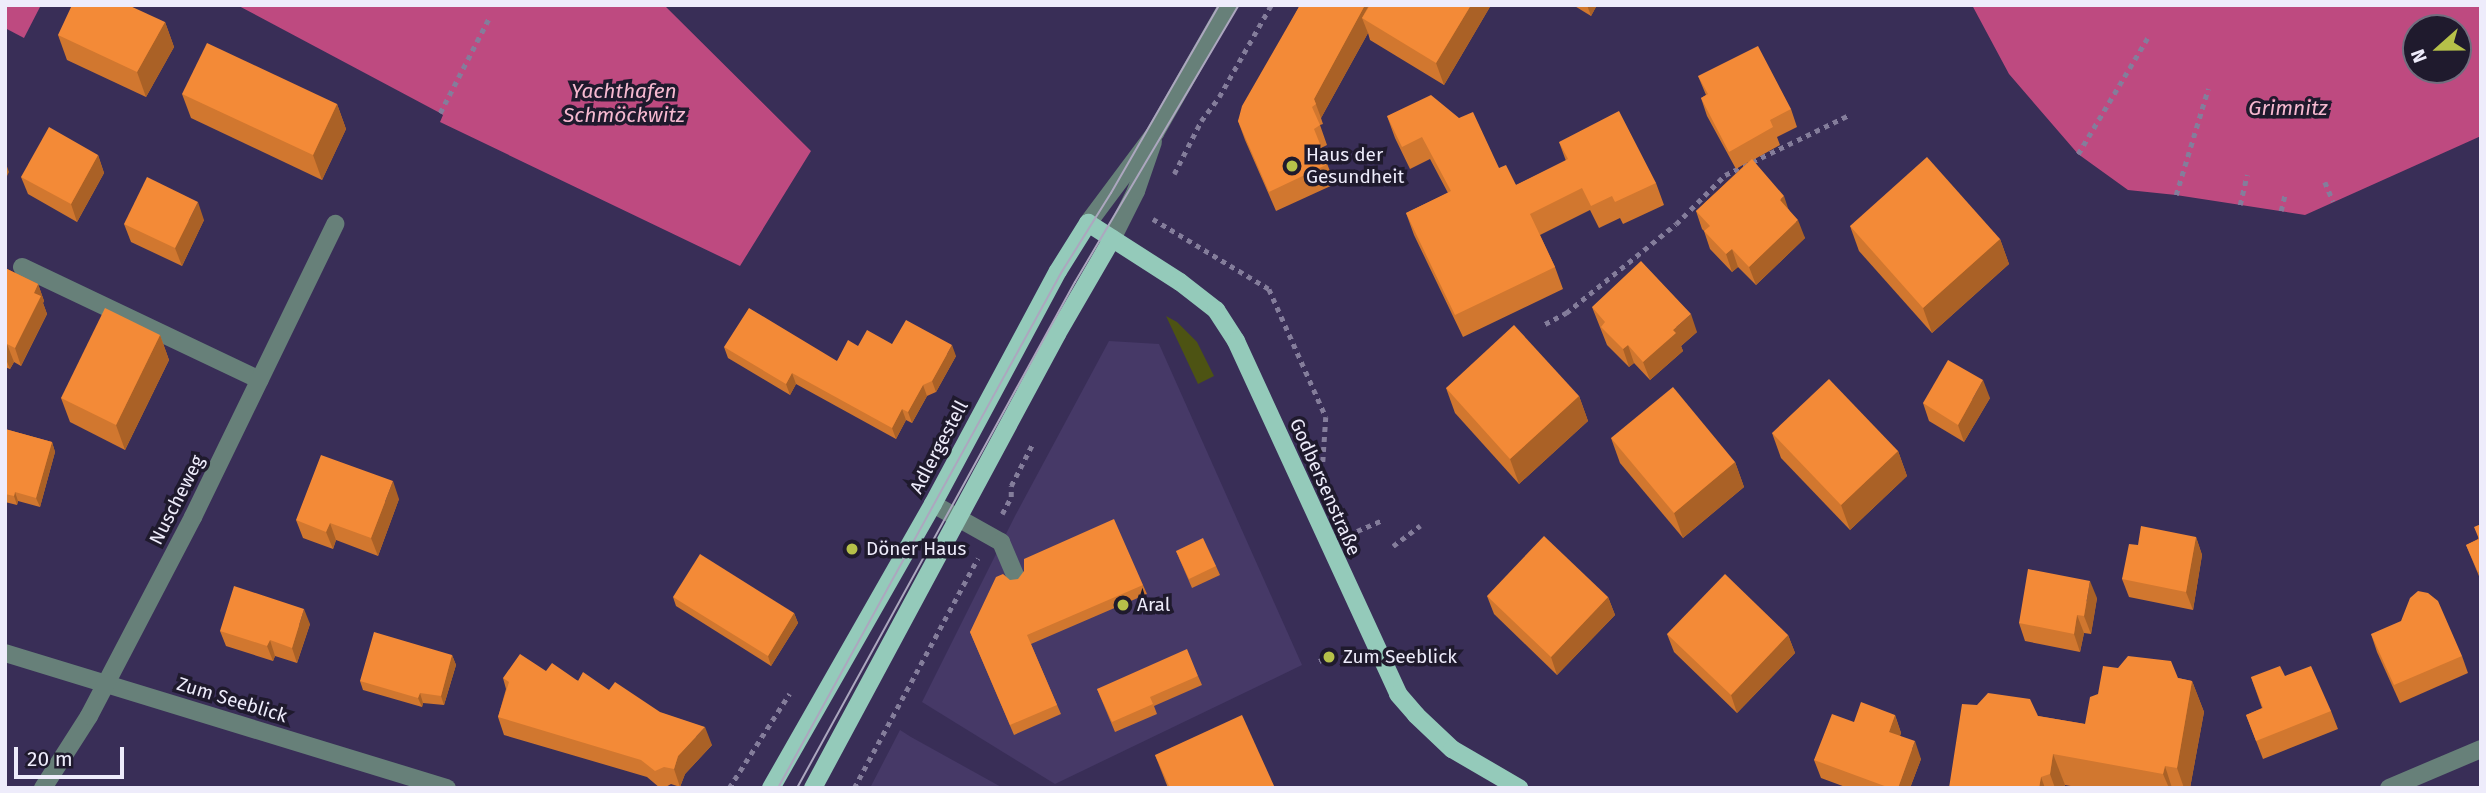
<!DOCTYPE html>
<html>
<head>
<meta charset="utf-8">
<style>
  body { margin:0 }
  #map { position:relative; width:2486px; height:793px; overflow:hidden; background:#392e57; font-family:"Fira Sans",sans-serif }
  div>[style] { position:absolute }
  [style*='--x'] { left:calc(var(--x)*1px); top:calc(var(--y)*1px); width:calc(var(--w)*1px); rotate:calc(var(--a)*1deg) }
  .built>* { inset:0; background:#463967 }
  .green>* { inset:0; background:#4d5313 }
  .water>* { inset:0; background:#be4a80 }
  .path>* { height:4.5px; margin-top:-2.25px; transform-origin:0; background:repeating-linear-gradient(90deg,#847d9b 0 5px,transparent 0 10px) }
  .minor>* { height:18px; margin:-9px; padding:0 9px; transform-origin:9px; border-radius:9px; background:#678079 }
  .major>* { height:18px; margin:-9px; padding:0 9px; transform-origin:9px; border-radius:9px; background:#94caba }
  .tram>* { height:2px; margin:-1px; padding:0 1px; transform-origin:1px; border-radius:1px; background:#aca7bf }
  .wall>* { inset:0; background:#d1772f }
  .shaded-wall>* { inset:0; background:#aa6126 }
  .building>* { inset:0; background:#f38a37 }
  .dots>* { width:19px; height:19px; translate:-50% -50%; box-sizing:border-box; border:4px solid #1f1a2d; border-radius:50% }
  span { translate:-50% -50%; white-space:nowrap; text-align:center; line-height:1.15; -webkit-text-stroke:7px #1f1a2d; paint-order:stroke }
  .poi-label { font-size:19px; color:#eeecfb }
  .left { translate:0 -50%; text-align:left }
  .street-label { font-size:19px; color:#eeecfb }
  .water-label { font-size:21px; color:#f6b9d0; font-style:italic }
  .frame { position:absolute; inset:0; border:7px solid #eeecfb; pointer-events:none }
  .north { position:absolute; left:2402px; top:14px; width:70px; height:70px; box-sizing:border-box; background:#1f1a2d; border:2px solid #726e7f; border-radius:50%; rotate:249deg; font-size:19px; font-weight:700; line-height:28px; text-align:center; color:#eeecfb }
  .north::after { content:''; display:block; margin:auto; width:24px; height:32px; background:#b6c149; clip-path:polygon(50% 0,100% 100%,50% 72%,0 100%) }
  .scale { position:absolute; left:14px; top:747px; width:110px; height:32px; box-sizing:border-box; border:4px solid #eeecfb; border-top:0; padding-left:9px; font-size:21px; line-height:24px; white-space:nowrap; color:#eeecfb; -webkit-text-stroke:5px #1f1a2d; paint-order:stroke }
</style>
</head>
<body>
<div id="map">
  <div class="built">
    <div style="clip-path:polygon(1109px 341px,1159px 344px,1302px 665px,1055px 784px,922px 702px,1015px 516px)"></div>
    <div style="clip-path:polygon(900px 730px,911px 737px,1003px 788px,870px 788px)"></div>
  </div>
  <div class="green">
    <div style="clip-path:polygon(1166px 316px,1177px 322px,1197px 342px,1214px 376px,1198px 384px)"></div>
  </div>
  <div class="water">
    <div style="clip-path:polygon(5px 5px,41px 5px,24px 38px,5px 28px)"></div>
    <div style="clip-path:polygon(237px 5px,664px 5px,811px 151px,740px 266px,440px 122px,443px 115px,440px 113px)"></div>
    <div style="clip-path:polygon(evenodd,1972px 5px,2481px 5px,2481px 136px,2305px 215px,2176px 195px,2128px 190px,2078px 154px,2009px 74px,1972px 5px,2416px 28px,2458px 28px,2458px 70px,2416px 70px,2416px 28px)"></div>
  </div>
  <div class="path">
    <div style="--x:440;--y:113;--w:109;--a:-62.7"></div>
    <div style="--x:2078;--y:154;--w:136;--a:-59.1"></div>
    <div style="--x:1174;--y:174;--w:59;--a:-63"></div>
    <div style="--x:1201;--y:121;--w:30;--a:-53"></div>
    <div style="--x:1219;--y:97;--w:106;--a:-60.5"></div>
    <div style="--x:2325;--y:182;--w:21;--a:67"></div>
    <div style="--x:2176;--y:195;--w:111;--a:-73.2"></div>
    <div style="--x:2240;--y:205;--w:31;--a:-77"></div>
    <div style="--x:2281;--y:211;--w:18;--a:-77"></div>
    <div style="--x:1153;--y:219;--w:135;--a:31.1"></div>
    <div style="--x:1269;--y:289;--w:140;--a:66"></div>
    <div style="--x:1326;--y:417;--w:45;--a:93.8"></div>
    <div style="--x:1545;--y:324;--w:24;--a:-28"></div>
    <div style="--x:1566;--y:313;--w:141;--a:-39"></div>
    <div style="--x:1676;--y:224;--w:69;--a:-45"></div>
    <div style="--x:1725;--y:175;--w:136;--a:-25.8"></div>
    <div style="--x:1002;--y:514;--w:19;--a:-62"></div>
    <div style="--x:1011;--y:497;--w:11;--a:-90"></div>
    <div style="--x:1011;--y:486;--w:46;--a:-62.9"></div>
    <div style="--x:1357;--y:531;--w:26;--a:-23"></div>
    <div style="--x:1393;--y:546;--w:34;--a:-37"></div>
    <div style="--x:1319;--y:661;--w:11;--a:-22"></div>
    <div style="--x:729;--y:788;--w:112;--a:-57.4"></div>
    <div style="--x:854;--y:788;--w:261;--a:-61.7"></div>
  </div>
  <div class="minor">
    <div style="--x:1088;--y:223;--w:112;--a:-53.3"></div>
    <div style="--x:1155;--y:133;--w:147;--a:-60.3"></div>
    <div style="--x:1112;--y:239;--w:54;--a:-63.4"></div>
    <div style="--x:1136;--y:191;--w:52;--a:-70.9"></div>
    <div style="--x:22;--y:267;--w:263;--a:25.4"></div>
    <div style="--x:933;--y:504;--w:78;--a:29.2"></div>
    <div style="--x:1001;--y:542;--w:39;--a:67"></div>
    <div style="--x:5;--y:653;--w:462;--a:17"></div>
    <div style="--x:43;--y:788;--w:85;--a:-57.4"></div>
    <div style="--x:89;--y:716;--w:225;--a:-62.4"></div>
    <div style="--x:193;--y:517;--w:326;--a:-64.1"></div>
    <div style="--x:2389;--y:788;--w:100;--a:-23"></div>
  </div>
  <div class="major">
    <div style="--x:771;--y:788;--w:327;--a:-60.3"></div>
    <div style="--x:933;--y:504;--w:264;--a:-61.8"></div>
    <div style="--x:1058;--y:271;--w:57;--a:-58"></div>
    <div style="--x:1088;--y:223;--w:109;--a:32.7"></div>
    <div style="--x:1180;--y:282;--w:46;--a:37.9"></div>
    <div style="--x:1216;--y:310;--w:37;--a:57"></div>
    <div style="--x:1236;--y:341;--w:388;--a:65.3"></div>
    <div style="--x:1398;--y:694;--w:28;--a:49"></div>
    <div style="--x:1416;--y:715;--w:50;--a:43.4"></div>
    <div style="--x:1452;--y:749;--w:78;--a:30.2"></div>
    <div style="--x:813;--y:788;--w:515;--a:-61.74"></div>
    <div style="--x:1057;--y:334;--w:110;--a:-59.9"></div>
  </div>
  <div class="tram">
    <div style="--x:778;--y:788;--w:588;--a:-61.21"></div>
    <div style="--x:1061;--y:273;--w:94;--a:-58"></div>
    <div style="--x:1111;--y:193;--w:217;--a:-60.1"></div>
    <div style="--x:797;--y:788;--w:577;--a:-61.22"></div>
    <div style="--x:1075;--y:282;--w:322;--a:-59.4"></div>
  </div>
  <div class="wall">
    <div style="clip-path:polygon(1300px 5px,1491px 5px,1444px 85px,1370px 40px,1368px 33px,1321px 118px,1323px 124px,1320px 125px,1327px 145px,1321px 148px,1335px 184px,1276px 211px,1245px 140px,1238px 121px)"></div>
    <div style="clip-path:polygon(1573px 5px,1597px 5px,1591px 16px)"></div>
    <div style="clip-path:polygon(165px 22px,174px 47px,146px 97px,67px 60px,58px 35px)"></div>
    <div style="clip-path:polygon(1698px 76px,1791px 109px,1797px 127px,1777px 137px,1780px 145px,1753px 160px,1789px 210px,1805px 238px,1756px 285px,1738px 267px,1732px 272px,1710px 249px,1704px 231px,1702px 229px,1696px 211px,1748px 162px,1736px 169px,1707px 116px,1701px 98px,1706px 95px)"></div>
    <div style="clip-path:polygon(182px 94px,337px 104px,346px 129px,322px 180px,191px 118px)"></div>
    <div style="clip-path:polygon(1387px 116px,1499px 168px,1516px 185px,1566px 161px,1559px 142px,1656px 183px,1664px 205px,1623px 224px,1620px 218px,1599px 228px,1590px 210px,1540px 235px,1555px 267px,1563px 289px,1463px 337px,1414px 235px,1406px 213px,1448px 193px,1430px 159px,1410px 169px,1395px 138px)"></div>
    <div style="clip-path:polygon(98px 155px,104px 173px,77px 222px,28px 194px,21px 177px)"></div>
    <div style="clip-path:polygon(204px 220px,182px 266px,131px 242px,124px 224px)"></div>
    <div style="clip-path:polygon(1850px 226px,2000px 239px,2009px 264px,1932px 333px,1859px 251px)"></div>
    <div style="clip-path:polygon(5px 268px,38px 284px,44px 301px,43px 303px,47px 314px,21px 366px,14px 362px,10px 369px,5px 367px)"></div>
    <div style="clip-path:polygon(1592px 307px,1697px 332px,1681px 346px,1683px 351px,1650px 380px,1634px 363px,1629px 367px,1607px 345px)"></div>
    <div style="clip-path:polygon(160px 335px,169px 360px,125px 450px,70px 422px,61px 398px)"></div>
    <div style="clip-path:polygon(892px 344px,956px 356px,936px 392px,927px 396px,912px 423px,906px 420px,896px 439px,796px 384px,790px 395px,728px 358px,724px 347px,837px 361px,858px 346px)"></div>
    <div style="clip-path:polygon(1446px 388px,1579px 396px,1588px 421px,1519px 484px,1455px 413px)"></div>
    <div style="clip-path:polygon(1990px 398px,1964px 442px,1929px 421px,1923px 403px)"></div>
    <div style="clip-path:polygon(5px 429px,52px 442px,55px 452px,40px 507px,18px 501px,17px 505px,5px 502px)"></div>
    <div style="clip-path:polygon(1772px 433px,1898px 451px,1907px 476px,1850px 530px,1781px 458px)"></div>
    <div style="clip-path:polygon(1611px 438px,1735px 462px,1744px 487px,1683px 538px,1620px 463px)"></div>
    <div style="clip-path:polygon(399px 499px,378px 556px,336px 540px,333px 549px,303px 538px,296px 520px)"></div>
    <div style="clip-path:polygon(2481px 524px,2481px 581px,2466px 545px,2478px 539px)"></div>
    <div style="clip-path:polygon(2196px 537px,2202px 555px,2193px 610px,2129px 597px,2122px 579px,2138px 545px)"></div>
    <div style="clip-path:polygon(1176px 551px,1216px 566px,1220px 575px,1192px 588px)"></div>
    <div style="clip-path:polygon(1010px 580px,1143px 585px,1147px 594px,1031px 644px,1061px 714px,1014px 735px,970px 632px)"></div>
    <div style="clip-path:polygon(1487px 596px,1608px 597px,1615px 615px,1557px 675px,1494px 614px)"></div>
    <div style="clip-path:polygon(673px 597px,794px 613px,798px 623px,771px 666px,676px 606px)"></div>
    <div style="clip-path:polygon(2097px 598px,2091px 634px,2084px 633px,2080px 652px,2025px 641px,2019px 623px)"></div>
    <div style="clip-path:polygon(310px 624px,297px 663px,275px 656px,273px 661px,226px 646px,220px 631px)"></div>
    <div style="clip-path:polygon(1667px 634px,1788px 635px,1795px 653px,1737px 713px,1674px 652px)"></div>
    <div style="clip-path:polygon(2371px 634px,2462px 656px,2468px 673px,2400px 703px,2377px 652px)"></div>
    <div style="clip-path:polygon(452px 655px,456px 665px,444px 705px,423px 703px,422px 707px,363px 690px,360px 681px)"></div>
    <div style="clip-path:polygon(546px 671px,609px 690px,712px 745px,685px 774px,680px 787px,671px 784px,664px 788px,660px 788px,647px 777px,504px 735px,498px 717px,506px 689px,503px 678px)"></div>
    <div style="clip-path:polygon(1198px 676px,1202px 685px,1154px 706px,1157px 714px,1115px 732px,1097px 689px)"></div>
    <div style="clip-path:polygon(2285px 676px,2331px 711px,2338px 729px,2263px 759px,2246px 715px,2262px 708px,2251px 677px)"></div>
    <div style="clip-path:polygon(2178px 678px,2192px 681px,2204px 712px,2190px 788px,2082px 788px,2065px 785px,2064px 788px,1949px 788px,2038px 716px,2085px 724px)"></div>
    <div style="clip-path:polygon(1895px 715px,1901px 733px,1900px 736px,1921px 759px,1910px 788px,1848px 788px,1821px 778px,1814px 760px,1854px 722px)"></div>
    <div style="clip-path:polygon(1155px 755px,1275px 788px,1168px 788px)"></div>
  </div>
  <div class="shaded-wall">
    <div style="clip-path:polygon(1365px 5px,1369px 5px,1362px 18px,1368px 33px,1321px 118px,1314px 99px)"></div>
    <div style="clip-path:polygon(1471px 5px,1491px 5px,1444px 85px,1436px 63px)"></div>
    <div style="clip-path:polygon(1587px 5px,1597px 5px,1591px 16px)"></div>
    <div style="clip-path:polygon(165px 22px,174px 47px,146px 97px,137px 72px)"></div>
    <div style="clip-path:polygon(337px 104px,346px 129px,322px 180px,313px 155px)"></div>
    <div style="clip-path:polygon(98px 155px,104px 173px,77px 222px,71px 204px)"></div>
    <div style="clip-path:polygon(5px 161px,9px 172px,5px 180px)"></div>
    <div style="clip-path:polygon(1784px 196px,1790px 214px,1780px 200px)"></div>
    <div style="clip-path:polygon(198px 202px,204px 220px,182px 266px,175px 248px)"></div>
    <div style="clip-path:polygon(1798px 220px,1805px 238px,1756px 285px,1749px 267px)"></div>
    <div style="clip-path:polygon(2000px 239px,2009px 264px,1932px 333px,1923px 308px)"></div>
    <div style="clip-path:polygon(1732px 249px,1738px 267px,1732px 272px,1726px 254px)"></div>
    <div style="clip-path:polygon(38px 284px,44px 301px,43px 303px,47px 314px,21px 366px,15px 348px,34px 293px)"></div>
    <div style="clip-path:polygon(1691px 314px,1697px 332px,1681px 346px,1683px 351px,1650px 380px,1643px 362px,1673px 330px)"></div>
    <div style="clip-path:polygon(160px 335px,169px 360px,125px 450px,116px 425px)"></div>
    <div style="clip-path:polygon(7px 344px,14px 362px,10px 369px,5px 357px,5px 348px)"></div>
    <div style="clip-path:polygon(952px 345px,956px 356px,936px 392px,932px 381px)"></div>
    <div style="clip-path:polygon(1628px 345px,1634px 363px,1629px 367px,1623px 349px)"></div>
    <div style="clip-path:polygon(792px 373px,796px 384px,790px 395px,786px 384px)"></div>
    <div style="clip-path:polygon(1983px 380px,1990px 398px,1964px 442px,1958px 425px)"></div>
    <div style="clip-path:polygon(923px 385px,927px 396px,912px 423px,908px 412px)"></div>
    <div style="clip-path:polygon(1579px 396px,1588px 421px,1519px 484px,1510px 459px)"></div>
    <div style="clip-path:polygon(902px 409px,906px 420px,896px 439px,892px 428px)"></div>
    <div style="clip-path:polygon(52px 442px,55px 452px,40px 507px,36px 498px)"></div>
    <div style="clip-path:polygon(1898px 451px,1907px 476px,1850px 530px,1841px 505px)"></div>
    <div style="clip-path:polygon(1735px 462px,1744px 487px,1683px 538px,1674px 513px)"></div>
    <div style="clip-path:polygon(393px 481px,399px 499px,378px 556px,371px 538px)"></div>
    <div style="clip-path:polygon(15px 492px,18px 501px,17px 505px,14px 496px)"></div>
    <div style="clip-path:polygon(330px 523px,336px 540px,333px 549px,326px 532px)"></div>
    <div style="clip-path:polygon(2196px 537px,2202px 555px,2193px 610px,2186px 592px)"></div>
    <div style="clip-path:polygon(2090px 581px,2097px 598px,2091px 634px,2084px 616px)"></div>
    <div style="clip-path:polygon(1608px 597px,1615px 615px,1557px 675px,1551px 657px)"></div>
    <div style="clip-path:polygon(304px 609px,310px 624px,297px 663px,292px 648px)"></div>
    <div style="clip-path:polygon(794px 613px,798px 623px,771px 666px,768px 656px)"></div>
    <div style="clip-path:polygon(2077px 615px,2084px 633px,2080px 652px,2074px 634px)"></div>
    <div style="clip-path:polygon(1788px 635px,1795px 653px,1737px 713px,1731px 695px)"></div>
    <div style="clip-path:polygon(270px 640px,275px 656px,273px 661px,267px 646px)"></div>
    <div style="clip-path:polygon(452px 655px,456px 665px,444px 705px,441px 696px)"></div>
    <div style="clip-path:polygon(2192px 681px,2204px 712px,2190px 788px,2184px 788px,2177px 768px)"></div>
    <div style="clip-path:polygon(420px 693px,423px 703px,422px 707px,418px 698px)"></div>
    <div style="clip-path:polygon(1895px 715px,1901px 733px,1895px 749px,1889px 732px)"></div>
    <div style="clip-path:polygon(705px 727px,712px 745px,685px 774px,680px 787px,674px 769px,678px 756px)"></div>
    <div style="clip-path:polygon(1915px 741px,1921px 759px,1910px 788px,1898px 788px)"></div>
    <div style="clip-path:polygon(2053px 754px,2065px 785px,2064px 788px,2055px 788px,2050px 774px)"></div>
    <div style="clip-path:polygon(2165px 766px,2172px 788px,2169px 788px,2163px 774px)"></div>
    <div style="clip-path:polygon(2041px 777px,2045px 788px,2039px 788px)"></div>
  </div>
  <div class="building">
    <div style="clip-path:polygon(72px 5px,128px 5px,165px 22px,137px 72px,58px 35px)"></div>
    <div style="clip-path:polygon(1300px 5px,1365px 5px,1314px 99px,1316px 104px,1312px 107px,1320px 125px,1314px 129px,1328px 164px,1269px 192px,1238px 121px,1242px 106px)"></div>
    <div style="clip-path:polygon(1370px 5px,1471px 5px,1436px 63px,1362px 18px)"></div>
    <div style="clip-path:polygon(207px 43px,337px 104px,313px 155px,182px 94px)"></div>
    <div style="clip-path:polygon(1758px 46px,1791px 109px,1770px 120px,1773px 127px,1729px 152px,1701px 98px,1708px 94px,1698px 76px)"></div>
    <div style="clip-path:polygon(1431px 95px,1459px 118px,1473px 112px,1499px 168px,1506px 165px,1516px 185px,1568px 159px,1559px 142px,1619px 111px,1656px 183px,1615px 202px,1612px 196px,1591px 206px,1582px 188px,1530px 214px,1555px 267px,1455px 315px,1406px 213px,1451px 191px,1422px 137px,1402px 147px,1387px 116px)"></div>
    <div style="clip-path:polygon(49px 127px,98px 155px,71px 204px,21px 177px)"></div>
    <div style="clip-path:polygon(1927px 157px,2000px 239px,1923px 308px,1850px 226px)"></div>
    <div style="clip-path:polygon(1752px 159px,1784px 196px,1780px 200px,1798px 220px,1749px 267px,1732px 249px,1726px 254px,1704px 231px,1710px 226px,1696px 211px)"></div>
    <div style="clip-path:polygon(147px 177px,198px 202px,175px 248px,124px 224px)"></div>
    <div style="clip-path:polygon(1641px 261px,1691px 314px,1673px 330px,1676px 333px,1643px 362px,1628px 345px,1623px 349px,1601px 327px,1605px 322px,1592px 307px)"></div>
    <div style="clip-path:polygon(5px 268px,38px 284px,34px 293px,41px 296px,15px 348px,7px 344px,5px 348px)"></div>
    <div style="clip-path:polygon(105px 308px,160px 335px,116px 425px,61px 398px)"></div>
    <div style="clip-path:polygon(749px 308px,837px 361px,848px 340px,858px 346px,867px 330px,892px 344px,906px 320px,952px 345px,932px 381px,923px 385px,908px 412px,902px 409px,892px 428px,792px 373px,786px 384px,724px 347px)"></div>
    <div style="clip-path:polygon(1514px 325px,1579px 396px,1510px 459px,1446px 388px)"></div>
    <div style="clip-path:polygon(1948px 360px,1983px 380px,1958px 425px,1923px 403px)"></div>
    <div style="clip-path:polygon(1829px 379px,1898px 451px,1841px 505px,1772px 433px)"></div>
    <div style="clip-path:polygon(1673px 387px,1735px 462px,1674px 513px,1611px 438px)"></div>
    <div style="clip-path:polygon(5px 429px,52px 442px,36px 498px,15px 492px,14px 496px,5px 494px)"></div>
    <div style="clip-path:polygon(321px 455px,393px 481px,371px 538px,330px 523px,326px 532px,296px 520px)"></div>
    <div style="clip-path:polygon(1114px 519px,1143px 585px,1027px 635px,1057px 705px,1010px 725px,970px 632px,996px 577px,1003px 574px,1010px 580px,1018px 579px,1024px 571px,1024px 559px)"></div>
    <div style="clip-path:polygon(2481px 524px,2481px 570px,2478px 572px,2466px 545px,2479px 539px,2474px 527px)"></div>
    <div style="clip-path:polygon(2141px 526px,2196px 537px,2186px 592px,2122px 579px,2129px 544px,2138px 545px)"></div>
    <div style="clip-path:polygon(1544px 536px,1608px 597px,1551px 657px,1487px 596px)"></div>
    <div style="clip-path:polygon(1203px 538px,1216px 566px,1189px 579px,1176px 551px)"></div>
    <div style="clip-path:polygon(700px 554px,794px 613px,768px 656px,673px 597px)"></div>
    <div style="clip-path:polygon(2028px 569px,2090px 581px,2084px 616px,2077px 615px,2074px 634px,2019px 623px)"></div>
    <div style="clip-path:polygon(1725px 574px,1788px 635px,1731px 695px,1667px 634px)"></div>
    <div style="clip-path:polygon(234px 586px,304px 609px,292px 648px,270px 640px,267px 646px,220px 631px)"></div>
    <div style="clip-path:polygon(2418px 591px,2428px 593px,2438px 601px,2462px 656px,2394px 685px,2371px 634px,2401px 621px,2410px 598px)"></div>
    <div style="clip-path:polygon(374px 632px,452px 655px,441px 696px,420px 693px,418px 698px,360px 681px)"></div>
    <div style="clip-path:polygon(1187px 649px,1198px 676px,1150px 697px,1153px 704px,1112px 722px,1097px 689px)"></div>
    <div style="clip-path:polygon(520px 654px,546px 671px,552px 663px,578px 681px,583px 672px,609px 690px,615px 682px,660px 712px,705px 727px,678px 756px,674px 769px,664px 767px,655px 771px,641px 760px,498px 717px,509px 682px,503px 678px)"></div>
    <div style="clip-path:polygon(2128px 656px,2171px 661px,2178px 678px,2192px 681px,2177px 768px,2165px 766px,2163px 774px,2053px 754px,2050px 774px,2041px 777px,2039px 788px,1949px 788px,1962px 704px,1977px 705px,1988px 693px,2030px 699px,2038px 716px,2085px 724px,2090px 697px,2098px 694px,2103px 666px,2118px 668px)"></div>
    <div style="clip-path:polygon(2280px 666px,2285px 676px,2311px 666px,2331px 711px,2256px 741px,2246px 715px,2263px 708px,2251px 677px)"></div>
    <div style="clip-path:polygon(1861px 702px,1895px 715px,1889px 732px,1915px 741px,1898px 788px,1890px 788px,1814px 760px,1832px 714px,1854px 722px)"></div>
    <div style="clip-path:polygon(1242px 715px,1275px 788px,1170px 788px,1155px 755px)"></div>
  </div>
  <div class="dots">
    <div style="left:1292px;top:166px;background:#b6c149"></div>
    <div style="left:852px;top:549px;background:#b6c149"></div>
    <div style="left:1123px;top:605px;background:#b6c149"></div>
    <div style="left:1329px;top:657px;background:#b6c149"></div>
  </div>
  <div class="poi-label">
    <span class="left" style="left:1306px;top:166px">Haus der<br>Gesundheit</span>
    <span class="left" style="left:866px;top:549px">Döner Haus</span>
    <span class="left" style="left:1137px;top:605px">Aral</span>
    <span class="left" style="left:1343px;top:657px">Zum Seeblick</span>
  </div>
  <div class="street-label">
    <span style="left:939px;top:447px;rotate:-62deg">Adlergestell</span>
    <span style="left:1325px;top:487px;rotate:66deg">Godbersenstraße</span>
    <span style="left:177px;top:500px;rotate:-63deg">Nuscheweg</span>
    <span style="left:232px;top:700px;rotate:17deg">Zum Seeblick</span>
  </div>
  <div class="water-label">
    <span style="left:624px;top:103px">Yachthafen<br>Schmöckwitz</span>
    <span style="left:2288px;top:108px">Grimnitz</span>
  </div>
  <div class="frame"></div>
  <div class="north">N</div>
  <div class="scale">20 m</div>
</div>
</body>
</html>
